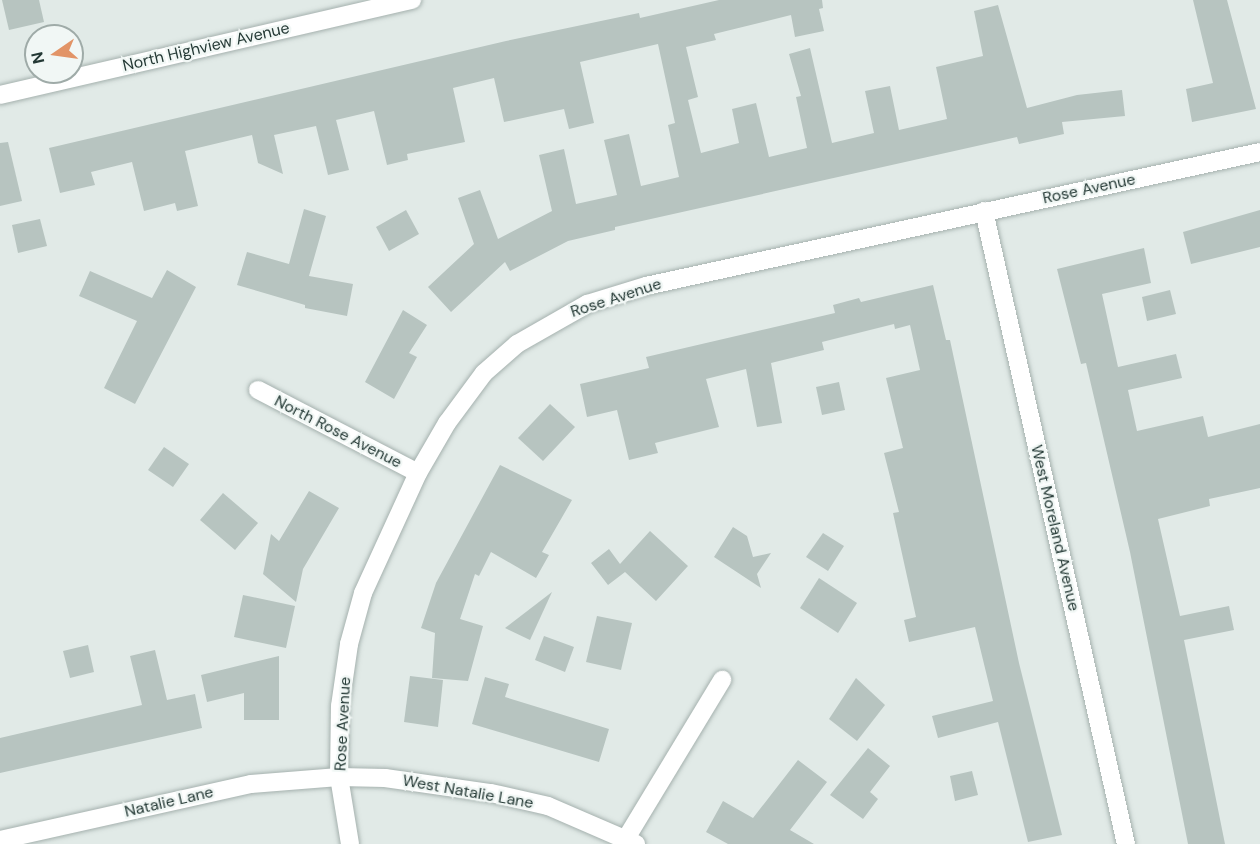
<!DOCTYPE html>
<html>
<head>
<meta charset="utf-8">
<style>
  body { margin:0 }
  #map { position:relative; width:1260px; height:844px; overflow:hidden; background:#e1eae7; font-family:"DM Sans",sans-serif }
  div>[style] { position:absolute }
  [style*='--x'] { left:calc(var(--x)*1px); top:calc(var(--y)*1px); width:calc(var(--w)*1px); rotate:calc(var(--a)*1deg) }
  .building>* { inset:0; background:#b7c4c0 }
  .roads { filter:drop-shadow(0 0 2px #a5b1ae) drop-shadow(0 0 2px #a5b1ae) }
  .minor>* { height:18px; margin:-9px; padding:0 9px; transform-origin:9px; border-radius:9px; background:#fff }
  span { translate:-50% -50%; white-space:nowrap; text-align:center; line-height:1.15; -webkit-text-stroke:4.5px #f1f7f5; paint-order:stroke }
  .street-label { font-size:16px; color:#243935 }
  .north { position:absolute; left:24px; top:24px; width:60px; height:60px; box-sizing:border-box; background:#f1f7f5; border:2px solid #9faba8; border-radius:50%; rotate:257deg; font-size:16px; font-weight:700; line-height:24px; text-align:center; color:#243935 }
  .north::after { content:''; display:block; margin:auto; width:21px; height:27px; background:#e29467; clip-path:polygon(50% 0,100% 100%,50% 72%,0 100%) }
</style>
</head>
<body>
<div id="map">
  <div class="building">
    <div style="clip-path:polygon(2px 0,39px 0,44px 22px,9px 30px)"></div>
    <div style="clip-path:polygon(719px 0,822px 0,823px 8px,819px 9px,824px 31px,795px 37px,791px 15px,714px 34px,716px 40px,686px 47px,698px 97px,688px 100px,701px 153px,739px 143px,732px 109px,756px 103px,769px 157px,807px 148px,796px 97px,801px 96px,789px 54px,810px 48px,832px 143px,874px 133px,865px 91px,890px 86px,899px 130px,947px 119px,936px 67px,983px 56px,974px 11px,998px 5px,1027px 108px,1077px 95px,1122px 90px,1125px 116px,1062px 122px,1064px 134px,1019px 144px,1017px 137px,615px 227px,615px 230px,568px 241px,510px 271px,505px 262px,451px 312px,428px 287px,474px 244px,458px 198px,480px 190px,498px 239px,552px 211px,539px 155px,564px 149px,576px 204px,617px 195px,604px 140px,629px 134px,641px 186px,679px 177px,668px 125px,675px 123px,658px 44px,580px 62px,594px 123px,569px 129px,564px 109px,504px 122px,494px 78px,453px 88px,465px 142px,407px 154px,408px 160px,387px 165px,374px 111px,336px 120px,349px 170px,328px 175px,316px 126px,274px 135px,283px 174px,258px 163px,252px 135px,185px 151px,198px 206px,177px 211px,175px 203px,144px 211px,132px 162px,91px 172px,95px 185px,60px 193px,49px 148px,506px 41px,639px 13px,640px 18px)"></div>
    <div style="clip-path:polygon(1193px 0,1227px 0,1256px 109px,1192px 122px,1186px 89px,1213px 83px)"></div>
    <div style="clip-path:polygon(8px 142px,22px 201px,0 206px,0 143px)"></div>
    <div style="clip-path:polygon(304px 209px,326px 216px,309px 276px,353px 284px,347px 316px,305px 308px,305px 305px,237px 285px,247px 252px,289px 264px)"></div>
    <div style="clip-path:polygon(406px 210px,419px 234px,389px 251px,376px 227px)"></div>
    <div style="clip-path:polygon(1260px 210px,1260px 247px,1191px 264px,1183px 232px)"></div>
    <div style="clip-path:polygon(40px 219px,47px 246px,18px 253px,12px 225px)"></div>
    <div style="clip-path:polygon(1144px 248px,1151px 283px,1102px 294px,1118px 367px,1176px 354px,1182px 378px,1128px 390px,1137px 431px,1203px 416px,1208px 437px,1260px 424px,1260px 488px,1209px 499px,1210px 506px,1158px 519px,1180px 616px,1229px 606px,1234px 630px,1184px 640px,1225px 844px,1188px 844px,1130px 552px,1086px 363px,1081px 364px,1057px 269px)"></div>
    <div style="clip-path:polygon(167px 270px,196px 287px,135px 404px,104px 388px,137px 321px,79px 296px,90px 271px,152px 298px)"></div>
    <div style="clip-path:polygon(933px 285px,946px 340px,950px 340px,1019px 663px,1062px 835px,1028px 842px,998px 722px,938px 738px,932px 716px,993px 701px,975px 627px,909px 642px,904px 620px,916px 617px,893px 513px,899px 512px,884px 453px,903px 448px,886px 378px,920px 370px,910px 325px,895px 329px,894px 324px,822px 342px,824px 350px,771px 363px,782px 423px,757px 427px,746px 369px,706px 379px,719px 427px,655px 443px,658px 453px,629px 460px,617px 410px,587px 417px,580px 384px,649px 368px,646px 357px,835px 313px,833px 305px,859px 298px,861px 302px)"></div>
    <div style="clip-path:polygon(1170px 290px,1176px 314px,1147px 321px,1142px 297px)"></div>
    <div style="clip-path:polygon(403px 310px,427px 325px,409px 353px,417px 357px,394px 399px,365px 382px)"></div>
    <div style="clip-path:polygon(839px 382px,845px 410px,822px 415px,816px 387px)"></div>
    <div style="clip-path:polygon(550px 404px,575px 427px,543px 461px,518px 438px)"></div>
    <div style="clip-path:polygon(164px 447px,189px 464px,173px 487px,148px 470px)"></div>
    <div style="clip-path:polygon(500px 465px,572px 500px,542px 552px,549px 555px,536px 578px,491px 552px,479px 576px,475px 574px,460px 619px,483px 626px,468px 681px,432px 678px,435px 633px,421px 628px,436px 583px)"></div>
    <div style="clip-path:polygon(309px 491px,339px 508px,303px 569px,296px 602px,263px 574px,271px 534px,279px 541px)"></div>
    <div style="clip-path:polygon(223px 493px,258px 523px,235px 550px,200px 520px)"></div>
    <div style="clip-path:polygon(733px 527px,747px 536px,753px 557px,771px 553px,757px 574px,761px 588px,714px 557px)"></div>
    <div style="clip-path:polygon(650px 531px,688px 566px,656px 601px,625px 572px,608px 585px,591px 563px,609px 549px,620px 564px)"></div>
    <div style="clip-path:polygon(823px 533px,844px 546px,828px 571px,806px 557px)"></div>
    <div style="clip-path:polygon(819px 578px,857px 603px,838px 633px,800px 608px)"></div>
    <div style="clip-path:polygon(552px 592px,530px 640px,505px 628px)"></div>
    <div style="clip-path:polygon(243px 595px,295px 606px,286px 648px,234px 637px)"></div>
    <div style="clip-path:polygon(597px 616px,632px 623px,621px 670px,586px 662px)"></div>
    <div style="clip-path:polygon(544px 636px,574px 647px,565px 672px,535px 660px)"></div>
    <div style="clip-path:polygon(88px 645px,94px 672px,70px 678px,63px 651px)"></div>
    <div style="clip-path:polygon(155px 650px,167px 700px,195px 694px,202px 728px,0 773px,0 738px,142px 705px,130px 656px)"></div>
    <div style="clip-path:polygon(279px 656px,279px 720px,244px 720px,244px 693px,207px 702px,201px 675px)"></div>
    <div style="clip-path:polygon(410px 676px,443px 680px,438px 727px,404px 722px)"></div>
    <div style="clip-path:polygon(485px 677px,509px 684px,505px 697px,609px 729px,599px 762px,472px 724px)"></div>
    <div style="clip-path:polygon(856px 678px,885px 705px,857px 741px,829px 719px)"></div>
    <div style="clip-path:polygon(868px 748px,890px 766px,870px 792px,878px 799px,863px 819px,830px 795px)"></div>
    <div style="clip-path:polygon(798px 760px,827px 782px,790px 830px,814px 844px,728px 844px,706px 832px,723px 801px,753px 818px)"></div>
    <div style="clip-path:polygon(972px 771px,978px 795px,955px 801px,950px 776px)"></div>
  </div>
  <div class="roads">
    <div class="minor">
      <div style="--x:0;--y:95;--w:423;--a:-13"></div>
      <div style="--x:984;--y:211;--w:649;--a:77.36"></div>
      <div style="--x:258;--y:390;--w:180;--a:27.4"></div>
      <div style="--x:627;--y:837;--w:184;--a:-58.8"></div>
      <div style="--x:0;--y:840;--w:257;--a:-12.6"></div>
      <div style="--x:251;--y:784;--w:88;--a:-4.5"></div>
      <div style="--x:339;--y:777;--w:46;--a:1.2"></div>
      <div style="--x:385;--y:778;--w:107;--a:8.1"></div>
      <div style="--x:491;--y:793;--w:58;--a:12.8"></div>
      <div style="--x:548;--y:806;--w:96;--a:23.4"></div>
      <div style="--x:350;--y:844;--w:68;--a:-99.3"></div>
      <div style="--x:339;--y:777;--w:71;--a:-89.2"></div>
      <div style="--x:340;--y:706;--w:63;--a:-81.7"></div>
      <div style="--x:349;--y:644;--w:53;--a:-74.6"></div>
      <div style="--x:363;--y:593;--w:132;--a:-65.4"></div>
      <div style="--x:418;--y:473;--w:58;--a:-59.9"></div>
      <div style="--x:447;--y:423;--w:62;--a:-53.5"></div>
      <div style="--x:484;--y:373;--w:44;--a:-41.3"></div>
      <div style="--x:517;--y:344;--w:81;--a:-29.7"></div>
      <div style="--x:587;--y:304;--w:62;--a:-17"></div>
      <div style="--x:646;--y:286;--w:628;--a:-12.31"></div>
    </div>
  </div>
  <div class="street-label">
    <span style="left:206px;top:47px;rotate:-13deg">North Highview Avenue</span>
    <span style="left:1089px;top:189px;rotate:-12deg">Rose Avenue</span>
    <span style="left:616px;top:298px;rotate:-18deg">Rose Avenue</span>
    <span style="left:338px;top:432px;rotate:27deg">North Rose Avenue</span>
    <span style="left:1055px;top:528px;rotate:77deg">West Moreland Avenue</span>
    <span style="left:343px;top:724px;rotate:-87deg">Rose Avenue</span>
    <span style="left:468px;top:792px;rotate:10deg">West Natalie Lane</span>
    <span style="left:169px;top:802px;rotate:-13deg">Natalie Lane</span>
  </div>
  <div class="north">N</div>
</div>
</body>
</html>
